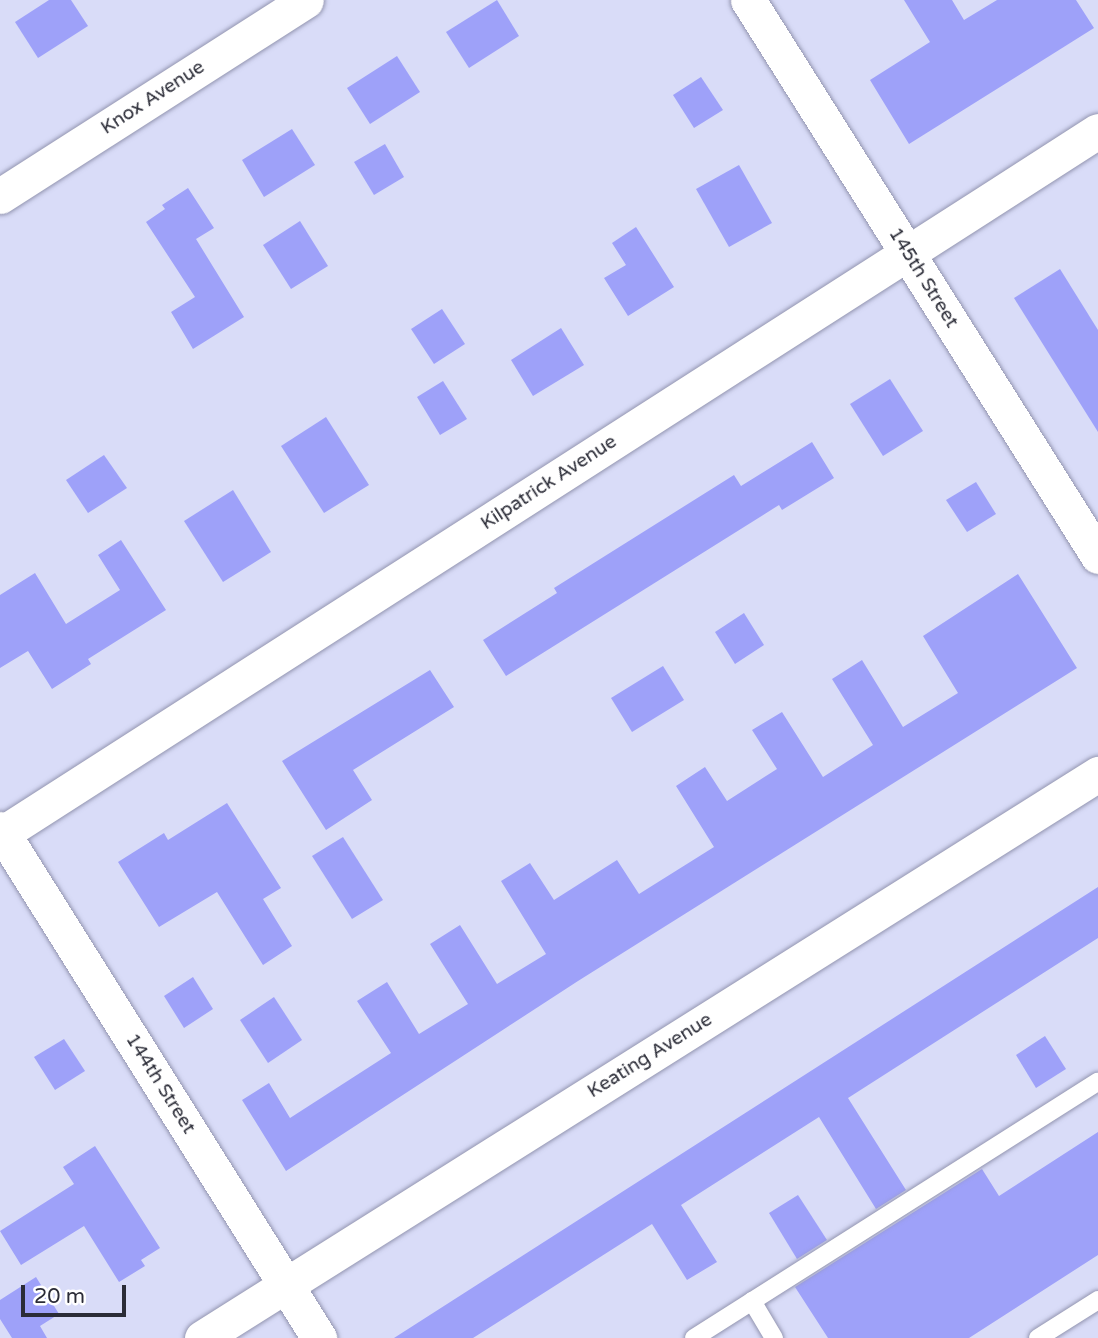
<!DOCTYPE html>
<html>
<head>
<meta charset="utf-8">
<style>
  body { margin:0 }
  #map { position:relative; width:1098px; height:1338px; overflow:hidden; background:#d9dcf8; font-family:"Varela Round",sans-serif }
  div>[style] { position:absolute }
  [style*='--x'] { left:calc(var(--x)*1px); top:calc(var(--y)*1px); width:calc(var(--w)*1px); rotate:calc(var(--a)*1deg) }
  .building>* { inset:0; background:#9ea1f9 }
  .roads { filter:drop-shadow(0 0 2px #9395b0) drop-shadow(0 0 2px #9395b0) }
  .service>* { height:18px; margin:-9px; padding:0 9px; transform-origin:9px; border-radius:9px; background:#fff }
  .minor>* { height:35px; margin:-17.5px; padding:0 17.5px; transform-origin:17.5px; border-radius:17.5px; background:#fff }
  span { translate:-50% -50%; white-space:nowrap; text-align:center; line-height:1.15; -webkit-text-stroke:5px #fff; paint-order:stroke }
  .street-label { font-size:19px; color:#2b2c37 }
  .scale { position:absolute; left:21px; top:1285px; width:105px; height:32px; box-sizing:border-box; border:4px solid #2b2c37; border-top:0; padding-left:9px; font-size:21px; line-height:24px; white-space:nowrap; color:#2b2c37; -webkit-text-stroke:5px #fff; paint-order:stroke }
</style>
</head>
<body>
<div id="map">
  <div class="building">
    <div style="clip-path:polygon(49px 0,71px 0,88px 26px,38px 58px,15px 22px)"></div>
    <div style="clip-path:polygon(497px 0,519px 36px,469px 68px,446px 32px)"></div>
    <div style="clip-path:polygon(904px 0,952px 0,964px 20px,997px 0,1076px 0,1094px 28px,909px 144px,870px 80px,930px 42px)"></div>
    <div style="clip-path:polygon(397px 56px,420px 92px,370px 124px,347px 88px)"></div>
    <div style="clip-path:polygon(701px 77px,723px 110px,694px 128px,673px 95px)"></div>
    <div style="clip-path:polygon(292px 129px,315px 165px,264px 197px,242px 160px)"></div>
    <div style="clip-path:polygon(385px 144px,404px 177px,374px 195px,354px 162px)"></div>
    <div style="clip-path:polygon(739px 165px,772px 223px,729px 247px,696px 189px)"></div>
    <div style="clip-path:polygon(188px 188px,214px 228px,196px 239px,244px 317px,193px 349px,171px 312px,195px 297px,146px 222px,165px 209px,162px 205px)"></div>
    <div style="clip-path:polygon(300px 221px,328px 266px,291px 289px,263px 245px)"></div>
    <div style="clip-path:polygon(636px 227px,674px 287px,628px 316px,604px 278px,626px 265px,612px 243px)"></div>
    <div style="clip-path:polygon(1060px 269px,1098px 330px,1098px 432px,1014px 298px)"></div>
    <div style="clip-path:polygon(442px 309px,465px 344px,434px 364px,411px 329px)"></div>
    <div style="clip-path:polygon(561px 328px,584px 365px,533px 396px,511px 360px)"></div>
    <div style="clip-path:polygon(890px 379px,923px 431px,883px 456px,850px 404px)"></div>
    <div style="clip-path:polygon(443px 381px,467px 419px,440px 435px,417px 397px)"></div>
    <div style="clip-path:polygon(326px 417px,369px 485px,324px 513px,281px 446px)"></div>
    <div style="clip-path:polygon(812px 442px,834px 478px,782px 510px,779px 505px,506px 676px,483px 640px,557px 593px,554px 588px,734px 475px,741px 486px)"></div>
    <div style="clip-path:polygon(104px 455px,127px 488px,88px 513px,66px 480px)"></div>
    <div style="clip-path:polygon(976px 482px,996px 514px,967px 532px,946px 500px)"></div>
    <div style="clip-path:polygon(233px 490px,271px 552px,223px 582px,184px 521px)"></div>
    <div style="clip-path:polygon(121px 540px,166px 610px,88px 659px,91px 664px,52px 689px,28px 651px,0 668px,0 595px,35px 573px,66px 624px,120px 590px,98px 555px)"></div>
    <div style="clip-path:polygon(1018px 574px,1077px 668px,578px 981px,286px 1171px,242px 1100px,269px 1083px,290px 1118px,391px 1053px,357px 1001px,387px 982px,419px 1034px,468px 1004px,430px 944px,460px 925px,497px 984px,546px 954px,501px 881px,530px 863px,554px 900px,617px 860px,639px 894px,714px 847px,676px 786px,705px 767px,727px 801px,777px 769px,752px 730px,782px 712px,823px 777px,873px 745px,832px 679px,862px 660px,903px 727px,958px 693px,923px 636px)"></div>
    <div style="clip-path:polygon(744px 613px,764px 645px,735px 664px,715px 632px)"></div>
    <div style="clip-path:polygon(663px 666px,684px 700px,632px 732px,611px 698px)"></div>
    <div style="clip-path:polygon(430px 670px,454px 707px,353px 770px,372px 800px,326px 830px,282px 761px)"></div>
    <div style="clip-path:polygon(227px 803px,281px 888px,263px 899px,292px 946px,263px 965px,217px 892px,159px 927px,118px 862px,164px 833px,168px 840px)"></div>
    <div style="clip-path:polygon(343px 837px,383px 900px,352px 919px,312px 856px)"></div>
    <div style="clip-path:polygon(1098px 887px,1098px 938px,848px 1098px,906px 1190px,876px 1209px,819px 1117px,681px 1205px,717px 1262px,687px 1280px,652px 1224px,473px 1338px,394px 1338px)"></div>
    <div style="clip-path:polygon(193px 977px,213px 1009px,184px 1028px,164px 996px)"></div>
    <div style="clip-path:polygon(274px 997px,302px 1040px,268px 1063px,240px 1020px)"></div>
    <div style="clip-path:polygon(1045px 1036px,1066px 1069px,1036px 1088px,1016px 1055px)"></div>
    <div style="clip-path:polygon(64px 1039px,85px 1071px,55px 1090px,34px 1057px)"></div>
    <div style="clip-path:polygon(1098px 1132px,1098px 1255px,969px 1338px,828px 1338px,795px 1287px,982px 1169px,999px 1196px)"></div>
    <div style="clip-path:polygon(95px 1146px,160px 1248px,141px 1260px,145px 1266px,119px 1282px,84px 1226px,21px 1265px,0 1231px,74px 1184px,63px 1167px)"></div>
    <div style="clip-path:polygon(798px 1195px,827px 1240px,797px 1259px,769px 1213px)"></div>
    <div style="clip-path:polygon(36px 1277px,59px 1314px,40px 1326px,47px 1338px,12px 1338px,0 1319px,0 1300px)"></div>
  </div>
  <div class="roads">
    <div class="service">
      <div style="--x:752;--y:1301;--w:43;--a:59.3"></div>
      <div style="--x:694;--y:1338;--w:478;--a:-32.4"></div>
      <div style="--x:1038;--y:1338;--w:71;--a:-32.3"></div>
    </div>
    <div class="minor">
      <div style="--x:748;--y:0;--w:657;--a:57.81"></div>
      <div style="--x:0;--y:196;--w:363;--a:-32.6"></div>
      <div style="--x:0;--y:829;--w:601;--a:57.92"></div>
      <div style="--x:0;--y:835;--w:1304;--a:-32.67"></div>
      <div style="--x:202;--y:1338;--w:1059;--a:-32.19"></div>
    </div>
  </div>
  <div class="street-label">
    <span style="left:153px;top:98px;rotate:-33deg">Knox Avenue</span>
    <span style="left:923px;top:278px;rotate:58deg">145th Street</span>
    <span style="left:549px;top:483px;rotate:-33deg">Kilpatrick Avenue</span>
    <span style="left:650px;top:1056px;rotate:-32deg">Keating Avenue</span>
    <span style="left:160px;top:1084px;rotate:58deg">144th Street</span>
  </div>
  <div class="scale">20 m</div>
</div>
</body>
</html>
